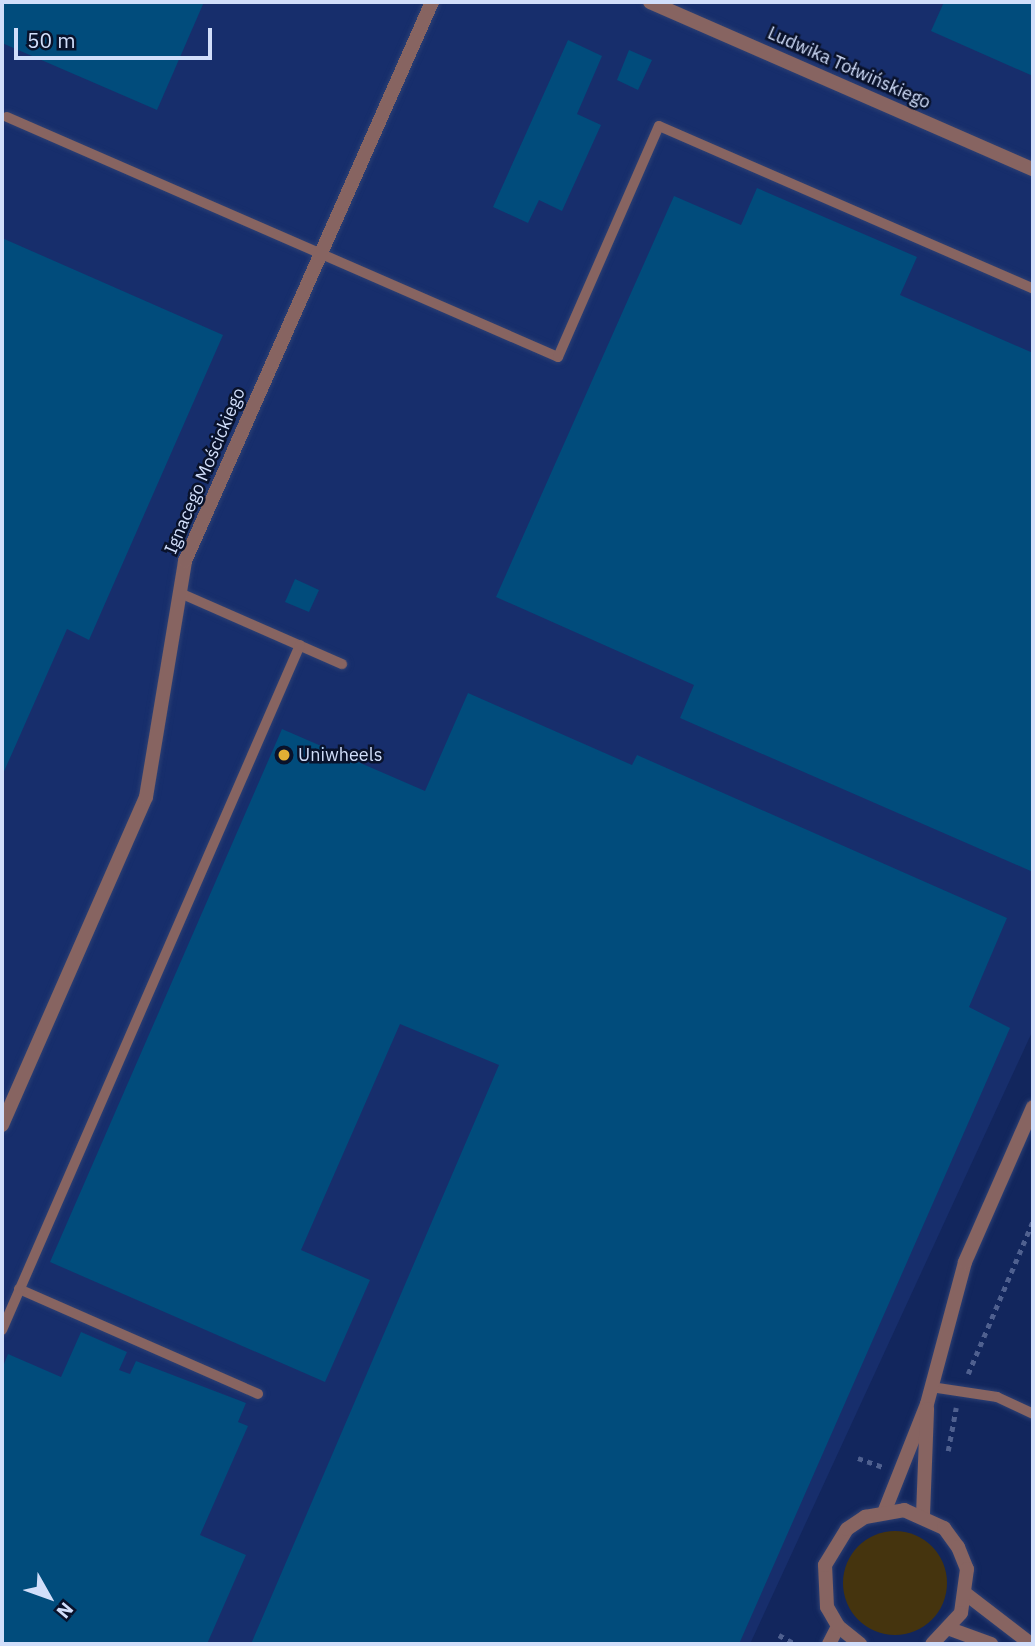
<!DOCTYPE html>
<html>
<head>
<meta charset="utf-8">
<style>
  body { margin:0 }
  #map { position:relative; width:1035px; height:1646px; overflow:hidden; background:#12265d; font-family:"IBM Plex Sans",sans-serif }
  div>[style] { position:absolute }
  [style*='--x'] { left:calc(var(--x)*1px); top:calc(var(--y)*1px); width:calc(var(--w)*1px); rotate:calc(var(--a)*1deg) }
  .built>* { inset:0; background:#172e6c }
  .green>* { inset:0; background:#45340e }
  .round { border-radius:50% }
  .building>* { inset:0; background:#014c7c }
  .path>* { height:4.5px; margin-top:-2.25px; transform-origin:0; background:repeating-linear-gradient(90deg,#4f608f 0 5px,transparent 0 10px) }
  .roads { filter:drop-shadow(0 0 2px #2d4073) drop-shadow(0 0 2px #2d4073) }
  .service>* { height:10px; margin:-5px; padding:0 5px; transform-origin:5px; border-radius:5px; background:#876461 }
  .minor>* { height:14px; margin:-7px; padding:0 7px; transform-origin:7px; border-radius:7px; background:#876461 }
  .tertiary>* { height:14px; margin:-7px; padding:0 7px; transform-origin:7px; border-radius:7px; background:#876461 }
  .dots>* { width:19px; height:19px; translate:-50% -50%; box-sizing:border-box; border:4px solid #09122b; border-radius:50% }
  span { translate:-50% -50%; white-space:nowrap; text-align:center; line-height:1.15; -webkit-text-stroke:5px #09122b; paint-order:stroke }
  .street-label { font-size:18px; color:#d1defa }
  .poi-label { font-size:18px; color:#d1defa }
  .left { translate:0 -50%; text-align:left }
  .frame { position:absolute; inset:0; border:4px solid #d1defa; pointer-events:none }
  .north { position:absolute; left:14px; top:1562px; width:70px; height:70px; -webkit-text-stroke:5px #09122b; paint-order:stroke; rotate:130deg; font-size:19px; font-weight:700; line-height:28px; text-align:center; color:#d1defa }
  .north::after { content:''; display:block; margin:auto; width:24px; height:32px; background:#d1defa; clip-path:polygon(50% 0,100% 100%,50% 72%,0 100%) }
  .scale { position:absolute; left:14px; top:28px; width:198px; height:32px; box-sizing:border-box; border:4px solid #d1defa; border-top:0; padding-left:9px; font-size:21px; line-height:24px; white-space:nowrap; color:#d1defa; -webkit-text-stroke:5px #09122b; paint-order:stroke }
</style>
</head>
<body>
<div id="map">
  <div class="built">
    <div style="clip-path:polygon(2px 2px,1033px 2px,1033px 1030px,750px 1644px,2px 1644px)"></div>
  </div>
  <div class="green">
    <div class="round" style="left:843px;top:1531px;width:104px;height:104px"></div>
  </div>
  <div class="building">
    <div style="clip-path:polygon(2px 2px,204px 2px,157px 110px,2px 43px)"></div>
    <div style="clip-path:polygon(944px 2px,1033px 2px,1033px 76px,931px 31px)"></div>
    <div style="clip-path:polygon(568px 40px,602px 56px,577px 114px,601px 125px,562px 211px,539px 200px,528px 223px,493px 207px)"></div>
    <div style="clip-path:polygon(629px 50px,652px 60px,638px 90px,617px 80px)"></div>
    <div style="clip-path:polygon(757px 188px,917px 257px,900px 295px,1033px 353px,1033px 872px,680px 718px,694px 685px,496px 597px,674px 196px,741px 225px)"></div>
    <div style="clip-path:polygon(2px 238px,223px 335px,89px 640px,67px 629px,2px 776px)"></div>
    <div style="clip-path:polygon(295px 579px,319px 590px,309px 612px,285px 602px)"></div>
    <div style="clip-path:polygon(468px 693px,632px 765px,637px 755px,1007px 918px,969px 1007px,1010px 1028px,739px 1644px,251px 1644px,499px 1065px,400px 1024px,301px 1250px,370px 1280px,325px 1382px,50px 1262px,282px 729px,425px 791px)"></div>
    <div style="clip-path:polygon(81px 1332px,127px 1352px,119px 1370px,130px 1374px,136px 1361px,246px 1403px,238px 1422px,248px 1426px,200px 1535px,246px 1555px,207px 1644px,2px 1644px,2px 1369px,8px 1354px,61px 1377px)"></div>
  </div>
  <div class="path">
    <div style="--x:968;--y:1374;--w:166;--a:-67"></div>
    <div style="--x:948;--y:1451;--w:44;--a:-79.5"></div>
    <div style="--x:858;--y:1458;--w:27;--a:20"></div>
    <div style="--x:779;--y:1635;--w:18;--a:29"></div>
  </div>
  <div class="roads">
    <div class="service">
      <div style="--x:7;--y:117;--w:601;--a:23.54"></div>
      <div style="--x:558;--y:357;--w:252;--a:-66.4"></div>
      <div style="--x:659;--y:126;--w:408;--a:23.5"></div>
      <div style="--x:180;--y:593;--w:177;--a:23.7"></div>
      <div style="--x:19;--y:1289;--w:261;--a:23.7"></div>
      <div style="--x:2;--y:1330;--w:747;--a:-66.49"></div>
      <div style="--x:931;--y:1387;--w:67;--a:8.6"></div>
      <div style="--x:997;--y:1397;--w:40;--a:25"></div>
    </div>
    <div class="minor">
      <div style="--x:650;--y:2;--w:418;--a:23.6"></div>
      <div style="--x:2;--y:1125;--w:358;--a:-66.3"></div>
      <div style="--x:146;--y:797;--w:239;--a:-80.6"></div>
      <div style="--x:185;--y:561;--w:611;--a:-66.16"></div>
    </div>
    <div class="tertiary">
      <div style="--x:885;--y:1510;--w:114;--a:-68.4"></div>
      <div style="--x:927;--y:1404;--w:147;--a:-75"></div>
      <div style="--x:965;--y:1262;--w:169;--a:-66.3"></div>
      <div style="--x:923;--y:1515;--w:106;--a:-87.8"></div>
      <div style="--x:966;--y:1594;--w:82;--a:37.6"></div>
      <div style="--x:950;--y:1629;--w:44;--a:20.1"></div>
      <div style="--x:829;--y:1644;--w:20;--a:-63"></div>
      <div style="--x:860;--y:1644;--w:28;--a:-141"></div>
      <div style="--x:838;--y:1626;--w:22;--a:-120"></div>
      <div style="--x:827;--y:1607;--w:42;--a:-92.7"></div>
      <div style="--x:825;--y:1565;--w:42;--a:-58.6"></div>
      <div style="--x:847;--y:1529;--w:22;--a:-34"></div>
      <div style="--x:865;--y:1517;--w:40;--a:-10"></div>
      <div style="--x:904;--y:1510;--w:44;--a:24.2"></div>
      <div style="--x:944;--y:1528;--w:24;--a:54"></div>
      <div style="--x:958;--y:1547;--w:24;--a:68"></div>
      <div style="--x:967;--y:1569;--w:44;--a:97.8"></div>
      <div style="--x:961;--y:1613;--w:42;--a:133.1"></div>
    </div>
  </div>
  <div class="dots">
    <div style="left:284px;top:755px;background:#e1af34"></div>
  </div>
  <div class="street-label">
    <span style="left:849px;top:68px;rotate:24deg">Ludwika Tołwińskiego</span>
    <span style="left:205px;top:471px;rotate:-67deg">Ignacego Mościckiego</span>
  </div>
  <div class="poi-label">
    <span class="left" style="left:298px;top:755px">Uniwheels</span>
  </div>
  <div class="frame"></div>
  <div class="north">N</div>
  <div class="scale">50 m</div>
</div>
</body>
</html>
